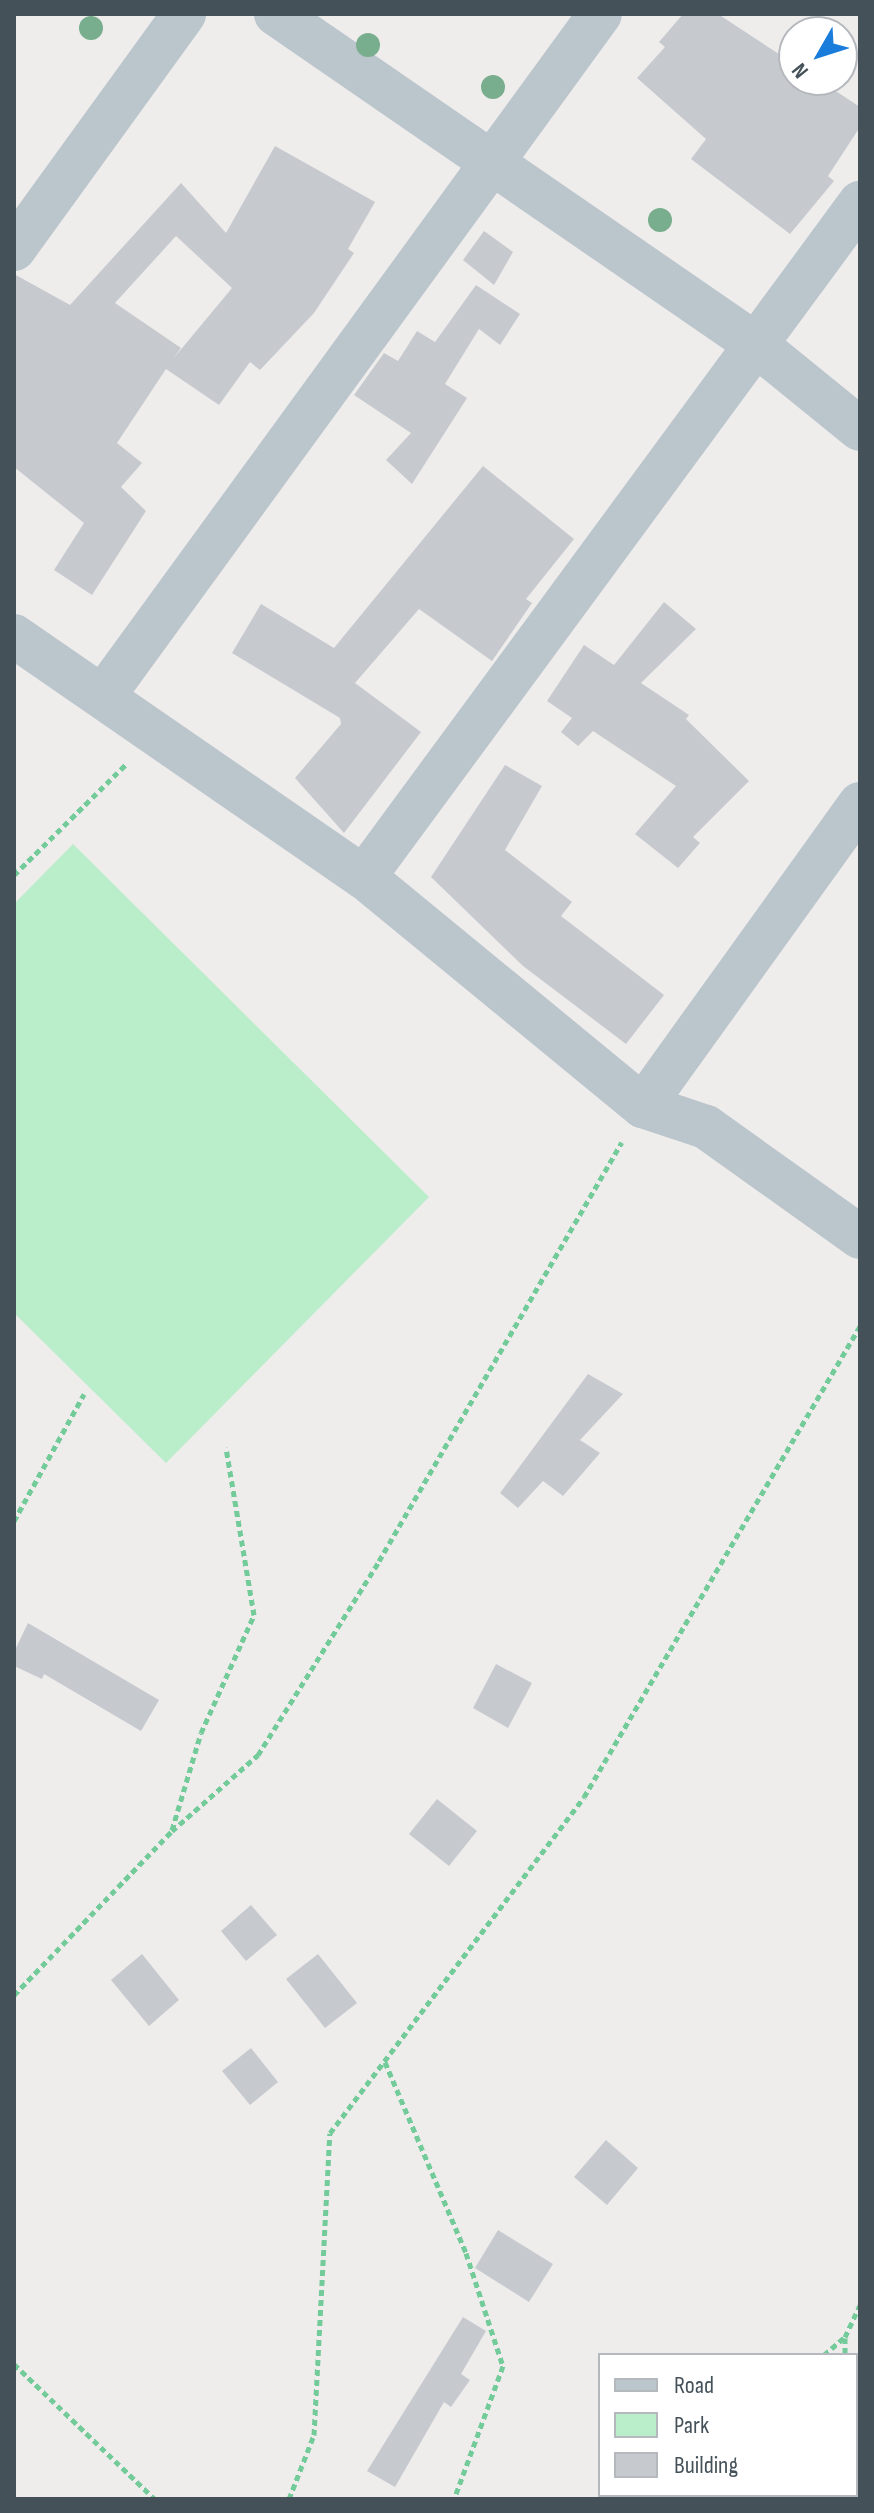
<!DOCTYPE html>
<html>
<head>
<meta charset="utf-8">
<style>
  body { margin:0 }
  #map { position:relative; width:874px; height:2513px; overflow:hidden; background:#efecec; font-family:"Sofia Sans Condensed",sans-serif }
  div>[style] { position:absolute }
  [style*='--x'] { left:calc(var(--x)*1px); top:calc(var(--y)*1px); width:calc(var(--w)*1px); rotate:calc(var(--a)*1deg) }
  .green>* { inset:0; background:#baeeca }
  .building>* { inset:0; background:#c6cacf }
  .path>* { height:5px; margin-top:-2.5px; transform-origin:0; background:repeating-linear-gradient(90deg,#72cb99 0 6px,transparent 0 10px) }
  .minor>* { height:44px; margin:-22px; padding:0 22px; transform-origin:22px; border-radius:22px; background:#bac5cc }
  .trees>* { width:24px; height:24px; margin:-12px; border-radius:50%; background:#78ad8e }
  span { translate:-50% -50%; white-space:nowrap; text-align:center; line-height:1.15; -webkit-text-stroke:6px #fff; paint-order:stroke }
  .frame { position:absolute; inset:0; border:16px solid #455159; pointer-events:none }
  .legend { position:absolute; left:598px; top:2353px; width:260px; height:144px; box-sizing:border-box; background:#fff; border:2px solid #b5b9bd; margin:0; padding:10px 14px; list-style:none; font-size:24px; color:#455159 }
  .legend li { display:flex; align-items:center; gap:16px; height:40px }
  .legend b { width:40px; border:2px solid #b5b9bd }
  .north { position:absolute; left:778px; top:16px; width:80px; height:80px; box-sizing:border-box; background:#fff; border:2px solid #b5b9bd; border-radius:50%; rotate:231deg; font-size:22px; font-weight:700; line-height:32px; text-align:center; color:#455159 }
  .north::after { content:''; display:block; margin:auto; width:28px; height:36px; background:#1a7cdb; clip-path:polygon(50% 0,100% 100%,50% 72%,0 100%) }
</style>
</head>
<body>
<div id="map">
  <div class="green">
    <div style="clip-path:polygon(73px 844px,429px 1197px,166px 1463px,14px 1313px,14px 904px)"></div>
  </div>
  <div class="building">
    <div style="clip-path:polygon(683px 14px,718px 14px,794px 64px,794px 80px,819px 80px,860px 107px,860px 127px,828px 176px,834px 181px,790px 234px,691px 159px,706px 139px,637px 78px,665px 47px,659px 42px)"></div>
    <div style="clip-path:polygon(evenodd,275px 146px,375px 202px,348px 249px,354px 253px,314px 313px,260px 370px,250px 362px,219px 405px,166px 369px,117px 443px,142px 463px,121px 487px,146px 511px,92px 595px,54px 570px,84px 523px,14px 467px,14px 274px,70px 305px,181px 183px,226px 233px,275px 146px,176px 236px,232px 288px,173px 359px,181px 348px,115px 303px,176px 236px)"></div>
    <div style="clip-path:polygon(484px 231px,513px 252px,494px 285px,463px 260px)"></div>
    <div style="clip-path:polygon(476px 285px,520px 314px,500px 345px,479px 329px,445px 384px,467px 398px,412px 484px,386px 460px,411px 433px,354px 395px,384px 353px,398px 361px,417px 331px,435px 342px)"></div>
    <div style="clip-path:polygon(483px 466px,574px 539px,526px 599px,532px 603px,492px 661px,419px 609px,355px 683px,421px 732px,344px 833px,295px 778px,341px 724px,340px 718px,232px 653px,261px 604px,334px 648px)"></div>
    <div style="clip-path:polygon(664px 602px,696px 629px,641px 683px,689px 715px,686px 719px,749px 781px,693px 837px,700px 843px,678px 868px,635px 834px,676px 786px,593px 731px,578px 746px,561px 732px,572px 718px,547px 701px,584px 645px,614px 665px)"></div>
    <div style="clip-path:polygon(505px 765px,542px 786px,505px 850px,572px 902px,561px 916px,664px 995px,626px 1044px,523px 966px,431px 877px)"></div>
    <div style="clip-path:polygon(588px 1374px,623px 1394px,580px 1440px,600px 1453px,563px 1496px,543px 1481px,518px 1508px,500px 1493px)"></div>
    <div style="clip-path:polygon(28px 1623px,159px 1700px,141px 1731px,44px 1674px,42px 1679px,14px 1666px,14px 1652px)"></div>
    <div style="clip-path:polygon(496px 1664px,532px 1683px,508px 1728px,473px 1708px)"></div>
    <div style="clip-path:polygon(437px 1799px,477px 1831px,449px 1866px,409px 1834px)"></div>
    <div style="clip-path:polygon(251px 1905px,277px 1935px,246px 1961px,221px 1931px)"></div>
    <div style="clip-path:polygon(142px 1954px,179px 2000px,149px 2026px,111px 1980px)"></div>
    <div style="clip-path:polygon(318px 1954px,357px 2003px,325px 2028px,286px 1979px)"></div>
    <div style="clip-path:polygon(251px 2048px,278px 2082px,250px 2105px,222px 2071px)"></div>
    <div style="clip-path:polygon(606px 2140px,638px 2168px,607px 2205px,574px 2177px)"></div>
    <div style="clip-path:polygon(498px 2230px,553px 2264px,529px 2302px,475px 2268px)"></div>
    <div style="clip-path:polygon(463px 2317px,486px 2331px,461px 2374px,470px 2380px,451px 2407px,444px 2402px,395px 2487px,367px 2471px)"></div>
  </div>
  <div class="path">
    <div style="--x:14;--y:875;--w:159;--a:-44.7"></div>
    <div style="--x:14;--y:1521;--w:145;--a:-61.1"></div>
    <div style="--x:172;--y:1830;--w:101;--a:-73.4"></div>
    <div style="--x:201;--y:1733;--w:129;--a:-65.8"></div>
    <div style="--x:254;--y:1615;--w:170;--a:-99.5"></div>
    <div style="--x:14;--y:1995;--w:228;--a:-46.1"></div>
    <div style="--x:172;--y:1831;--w:115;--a:-41.5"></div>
    <div style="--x:258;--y:1755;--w:229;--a:-58"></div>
    <div style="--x:379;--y:1561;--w:484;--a:-59.9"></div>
    <div style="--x:385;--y:2062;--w:207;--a:67"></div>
    <div style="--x:466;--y:2253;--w:119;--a:71.9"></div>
    <div style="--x:503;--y:2366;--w:142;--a:110.2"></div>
    <div style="--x:845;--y:2338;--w:17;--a:90"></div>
    <div style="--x:824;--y:2355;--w:28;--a:-41"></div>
    <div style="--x:845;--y:2337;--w:35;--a:-65"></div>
    <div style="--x:14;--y:2364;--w:195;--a:43.8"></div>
    <div style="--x:846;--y:2495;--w:4;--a:90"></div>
    <div style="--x:289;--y:2499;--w:69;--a:-68.7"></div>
    <div style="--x:314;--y:2435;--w:302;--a:-87"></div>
    <div style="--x:330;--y:2133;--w:421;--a:-52.9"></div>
    <div style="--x:584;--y:1797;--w:546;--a:-59.63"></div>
    <div style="--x:626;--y:2499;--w:7;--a:-34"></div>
  </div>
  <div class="minor">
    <div style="--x:276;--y:14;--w:580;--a:34.54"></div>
    <div style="--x:754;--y:343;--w:136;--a:39.1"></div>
    <div style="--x:14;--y:249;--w:290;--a:-54.1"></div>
    <div style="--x:14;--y:636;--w:425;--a:34.6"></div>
    <div style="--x:364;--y:877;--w:361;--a:39.4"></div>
    <div style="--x:643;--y:1106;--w:66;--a:18.4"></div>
    <div style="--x:706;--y:1127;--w:189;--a:35.5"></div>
    <div style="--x:104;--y:695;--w:842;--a:-53.93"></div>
    <div style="--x:364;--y:877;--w:837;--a:-53.65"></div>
    <div style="--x:643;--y:1106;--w:372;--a:-54.3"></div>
  </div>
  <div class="trees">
    <div style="left:91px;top:28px"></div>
    <div style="left:368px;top:45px"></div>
    <div style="left:493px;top:87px"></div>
    <div style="left:660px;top:220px"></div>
  </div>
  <div class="frame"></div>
  <ul class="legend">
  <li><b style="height:10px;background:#bac5cc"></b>Road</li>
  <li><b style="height:22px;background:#baeeca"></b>Park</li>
  <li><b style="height:22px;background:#c6cacf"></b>Building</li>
  </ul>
  <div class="north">N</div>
</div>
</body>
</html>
